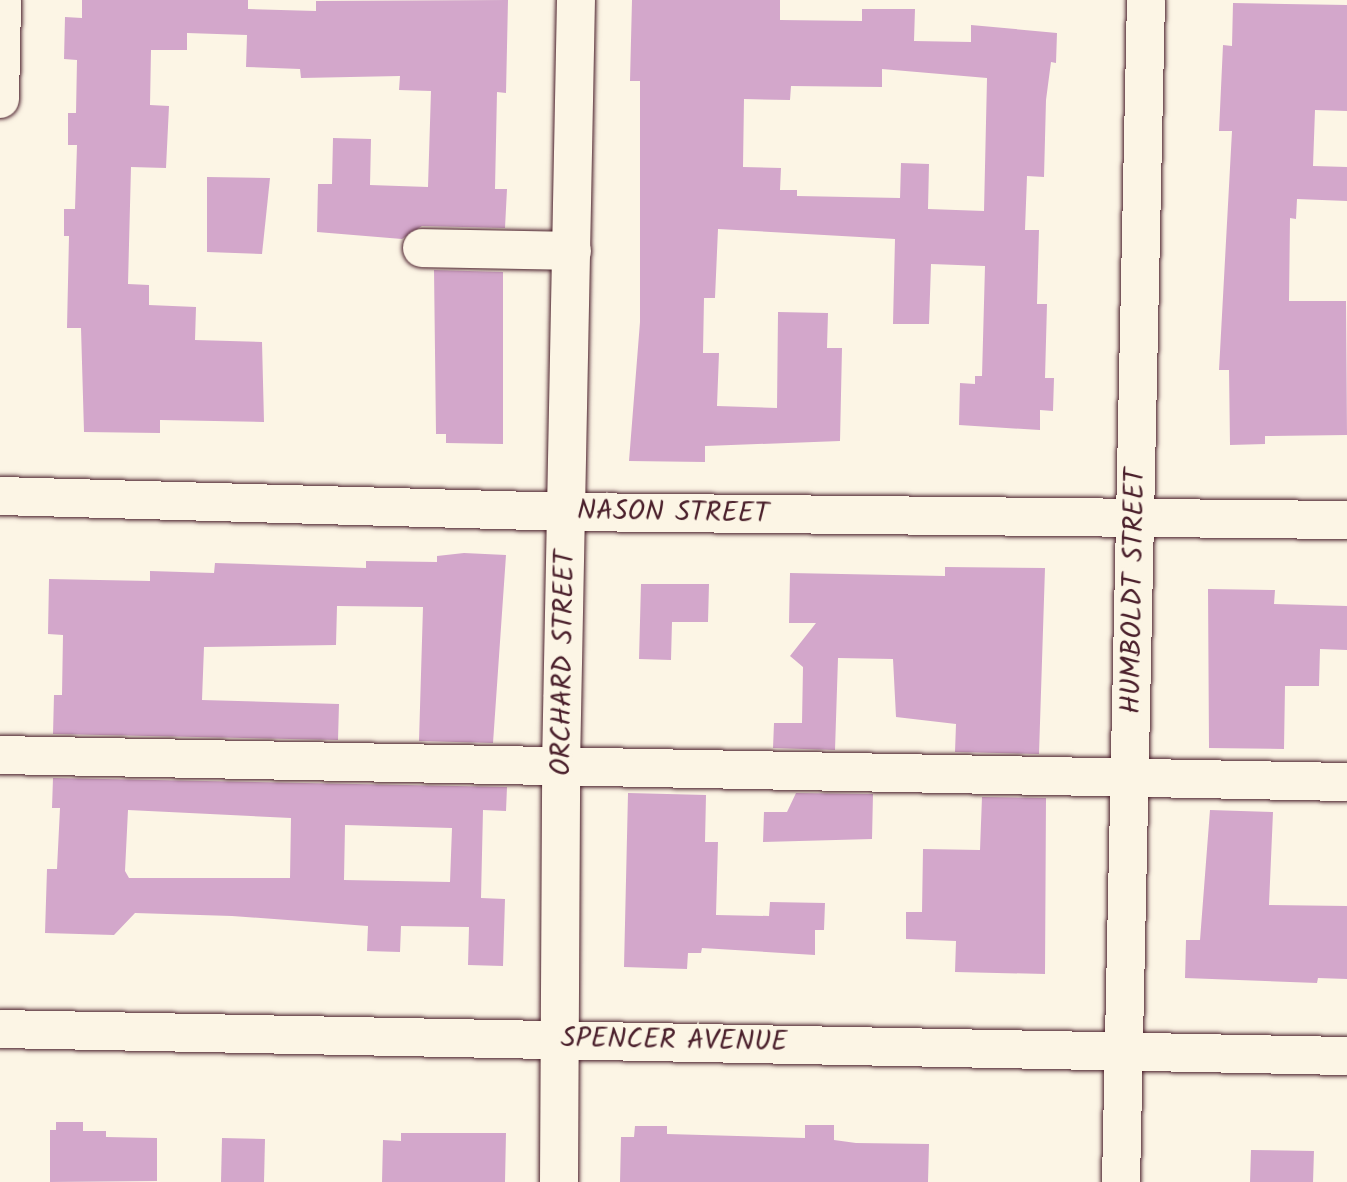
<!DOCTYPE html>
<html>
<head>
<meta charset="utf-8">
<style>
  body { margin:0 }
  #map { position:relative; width:1347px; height:1182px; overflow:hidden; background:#fcf5e5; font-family:Kalam,sans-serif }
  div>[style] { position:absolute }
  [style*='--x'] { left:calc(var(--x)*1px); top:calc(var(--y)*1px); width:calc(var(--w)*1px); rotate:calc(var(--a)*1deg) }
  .building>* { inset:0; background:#d3a7cb }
  .roads { filter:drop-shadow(0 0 2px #4a1f2b) drop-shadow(0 0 2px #4a1f2b) }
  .minor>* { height:38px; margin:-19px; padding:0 19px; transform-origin:19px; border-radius:19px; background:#fcf5e5 }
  span { translate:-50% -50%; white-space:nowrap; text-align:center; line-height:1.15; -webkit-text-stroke:6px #fcf5e5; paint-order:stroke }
  .street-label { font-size:28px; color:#4a1f2b }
</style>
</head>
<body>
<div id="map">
  <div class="building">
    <div style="clip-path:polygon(82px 0,248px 0,248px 9px,316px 11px,316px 1px,508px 0,506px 93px,497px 92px,495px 189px,507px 189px,505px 228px,422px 226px,402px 239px,317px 232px,318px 184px,332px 184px,333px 138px,371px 139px,370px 185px,428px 187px,431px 91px,399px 90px,400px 76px,301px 78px,300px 69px,246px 67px,247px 35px,187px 33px,187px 50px,151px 50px,150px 105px,169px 106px,166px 168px,131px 167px,128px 284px,149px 285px,149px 305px,196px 307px,195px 340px,262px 342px,264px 422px,160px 420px,160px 433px,84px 432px,81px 328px,67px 328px,69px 236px,64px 236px,64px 209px,75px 209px,77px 145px,68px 145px,68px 113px,76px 113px,77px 60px,64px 59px,65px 17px,82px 18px)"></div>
    <div style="clip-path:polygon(evenodd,632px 0,780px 0,780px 20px,862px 21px,862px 9px,915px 9px,914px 41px,971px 42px,971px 25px,1057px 33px,1056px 63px,1051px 62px,1046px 100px,1044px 177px,1027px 176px,1025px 230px,1039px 230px,1037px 304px,1047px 304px,1045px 378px,1054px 378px,1053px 411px,1040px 410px,1040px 430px,959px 425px,960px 383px,975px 384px,975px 376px,982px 376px,985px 266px,931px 264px,929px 324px,893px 324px,895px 239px,718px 229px,715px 298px,704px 298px,703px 353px,719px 353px,717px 406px,777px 408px,778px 312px,828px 313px,827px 348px,842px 348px,840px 441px,705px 446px,705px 462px,629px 461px,640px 322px,640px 81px,630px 81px,632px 0,882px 69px,987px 78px,984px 211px,928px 209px,929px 164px,901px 163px,900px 198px,797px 196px,797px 190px,780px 190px,781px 168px,743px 167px,744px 99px,790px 100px,791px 86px,882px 87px,882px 69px)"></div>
    <div style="clip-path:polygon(1233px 3px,1347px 5px,1347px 111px,1315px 110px,1313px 166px,1347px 167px,1347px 201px,1297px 199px,1296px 219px,1290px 218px,1289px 301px,1346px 301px,1347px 435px,1265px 436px,1265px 444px,1230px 445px,1229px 370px,1219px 370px,1232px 131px,1219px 131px,1223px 45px,1232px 46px)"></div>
    <div style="clip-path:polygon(207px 177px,270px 178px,262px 254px,207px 252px)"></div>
    <div style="clip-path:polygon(434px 270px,503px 272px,503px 444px,446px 443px,446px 434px,436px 434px)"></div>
    <div style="clip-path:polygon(464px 553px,506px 555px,493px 743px,419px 741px,423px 607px,337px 606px,336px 645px,204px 647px,202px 700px,339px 704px,338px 740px,53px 734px,54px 695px,62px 695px,63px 635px,48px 634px,49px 579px,150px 581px,150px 571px,214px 573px,215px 563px,366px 568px,366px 561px,437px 562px,437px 556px)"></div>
    <div style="clip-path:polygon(945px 567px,1045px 568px,1039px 754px,955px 752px,956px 724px,896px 717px,893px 659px,838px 658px,835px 750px,773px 748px,774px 723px,802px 723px,803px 667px,790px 656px,816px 623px,789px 623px,790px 573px,945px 576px)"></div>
    <div style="clip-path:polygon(641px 584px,709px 584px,708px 622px,672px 622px,671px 660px,639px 659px)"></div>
    <div style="clip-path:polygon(1208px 589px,1275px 590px,1274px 604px,1347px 606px,1347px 650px,1320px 649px,1319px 686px,1285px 686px,1284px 749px,1209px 748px)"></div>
    <div style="clip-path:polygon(evenodd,53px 778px,507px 787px,506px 811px,483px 810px,481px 898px,505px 899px,503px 966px,468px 965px,469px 927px,401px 926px,400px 952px,367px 951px,368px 926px,232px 916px,135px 913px,114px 935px,45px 933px,47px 869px,57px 869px,60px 808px,52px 808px,53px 778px,128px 810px,291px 818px,290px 878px,129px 878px,125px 871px,128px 810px,53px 778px,345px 825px,452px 828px,450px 882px,344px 880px,345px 825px)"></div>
    <div style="clip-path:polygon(628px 793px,706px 795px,705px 842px,718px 842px,716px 915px,769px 916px,770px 902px,825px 903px,824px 930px,815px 930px,815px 955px,702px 948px,701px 953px,688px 953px,687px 969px,624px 967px)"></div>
    <div style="clip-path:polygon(796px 793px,873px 794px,872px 839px,763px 842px,764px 812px,787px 812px)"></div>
    <div style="clip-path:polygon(982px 797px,1046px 798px,1045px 974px,955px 972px,956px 941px,906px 939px,906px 912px,922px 912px,923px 849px,980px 850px)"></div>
    <div style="clip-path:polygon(1210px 810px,1273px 812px,1269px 905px,1347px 906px,1347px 979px,1318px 978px,1317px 983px,1185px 978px,1186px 940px,1200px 940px)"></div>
    <div style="clip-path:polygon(56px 1122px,83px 1122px,83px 1131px,106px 1131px,106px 1137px,157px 1138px,157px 1181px,50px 1182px,50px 1130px,56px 1130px)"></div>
    <div style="clip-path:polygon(805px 1125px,834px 1125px,834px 1140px,856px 1143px,929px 1144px,928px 1182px,620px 1182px,621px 1137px,634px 1137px,635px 1126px,667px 1126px,667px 1134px,805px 1138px)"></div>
    <div style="clip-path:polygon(401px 1133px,506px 1133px,505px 1182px,382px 1182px,383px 1140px,401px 1141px)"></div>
    <div style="clip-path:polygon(222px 1138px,265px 1139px,264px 1182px,221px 1182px)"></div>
    <div style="clip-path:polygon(1251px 1150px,1314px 1151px,1313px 1182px,1250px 1182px)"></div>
  </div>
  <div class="roads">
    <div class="minor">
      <div style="--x:0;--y:99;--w:99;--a:-88.8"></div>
      <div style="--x:422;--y:248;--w:150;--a:1.1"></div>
      <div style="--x:0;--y:496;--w:568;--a:1.61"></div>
      <div style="--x:568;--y:512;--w:779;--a:0.59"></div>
      <div style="--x:0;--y:755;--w:1347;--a:1.15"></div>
      <div style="--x:0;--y:1029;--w:1347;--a:1.15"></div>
      <div style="--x:559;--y:1182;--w:416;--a:-89.7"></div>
      <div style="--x:561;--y:766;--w:766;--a:-88.88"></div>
      <div style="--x:1121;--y:1182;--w:1182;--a:-88.79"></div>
    </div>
  </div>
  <div class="street-label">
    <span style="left:673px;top:513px;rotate:1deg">NASON STREET</span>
    <span style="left:1134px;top:591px;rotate:-89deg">HUMBOLDT STREET</span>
    <span style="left:564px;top:663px;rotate:-89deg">ORCHARD STREET</span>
    <span style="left:674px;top:1041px;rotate:1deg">SPENCER AVENUE</span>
  </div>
</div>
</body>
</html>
